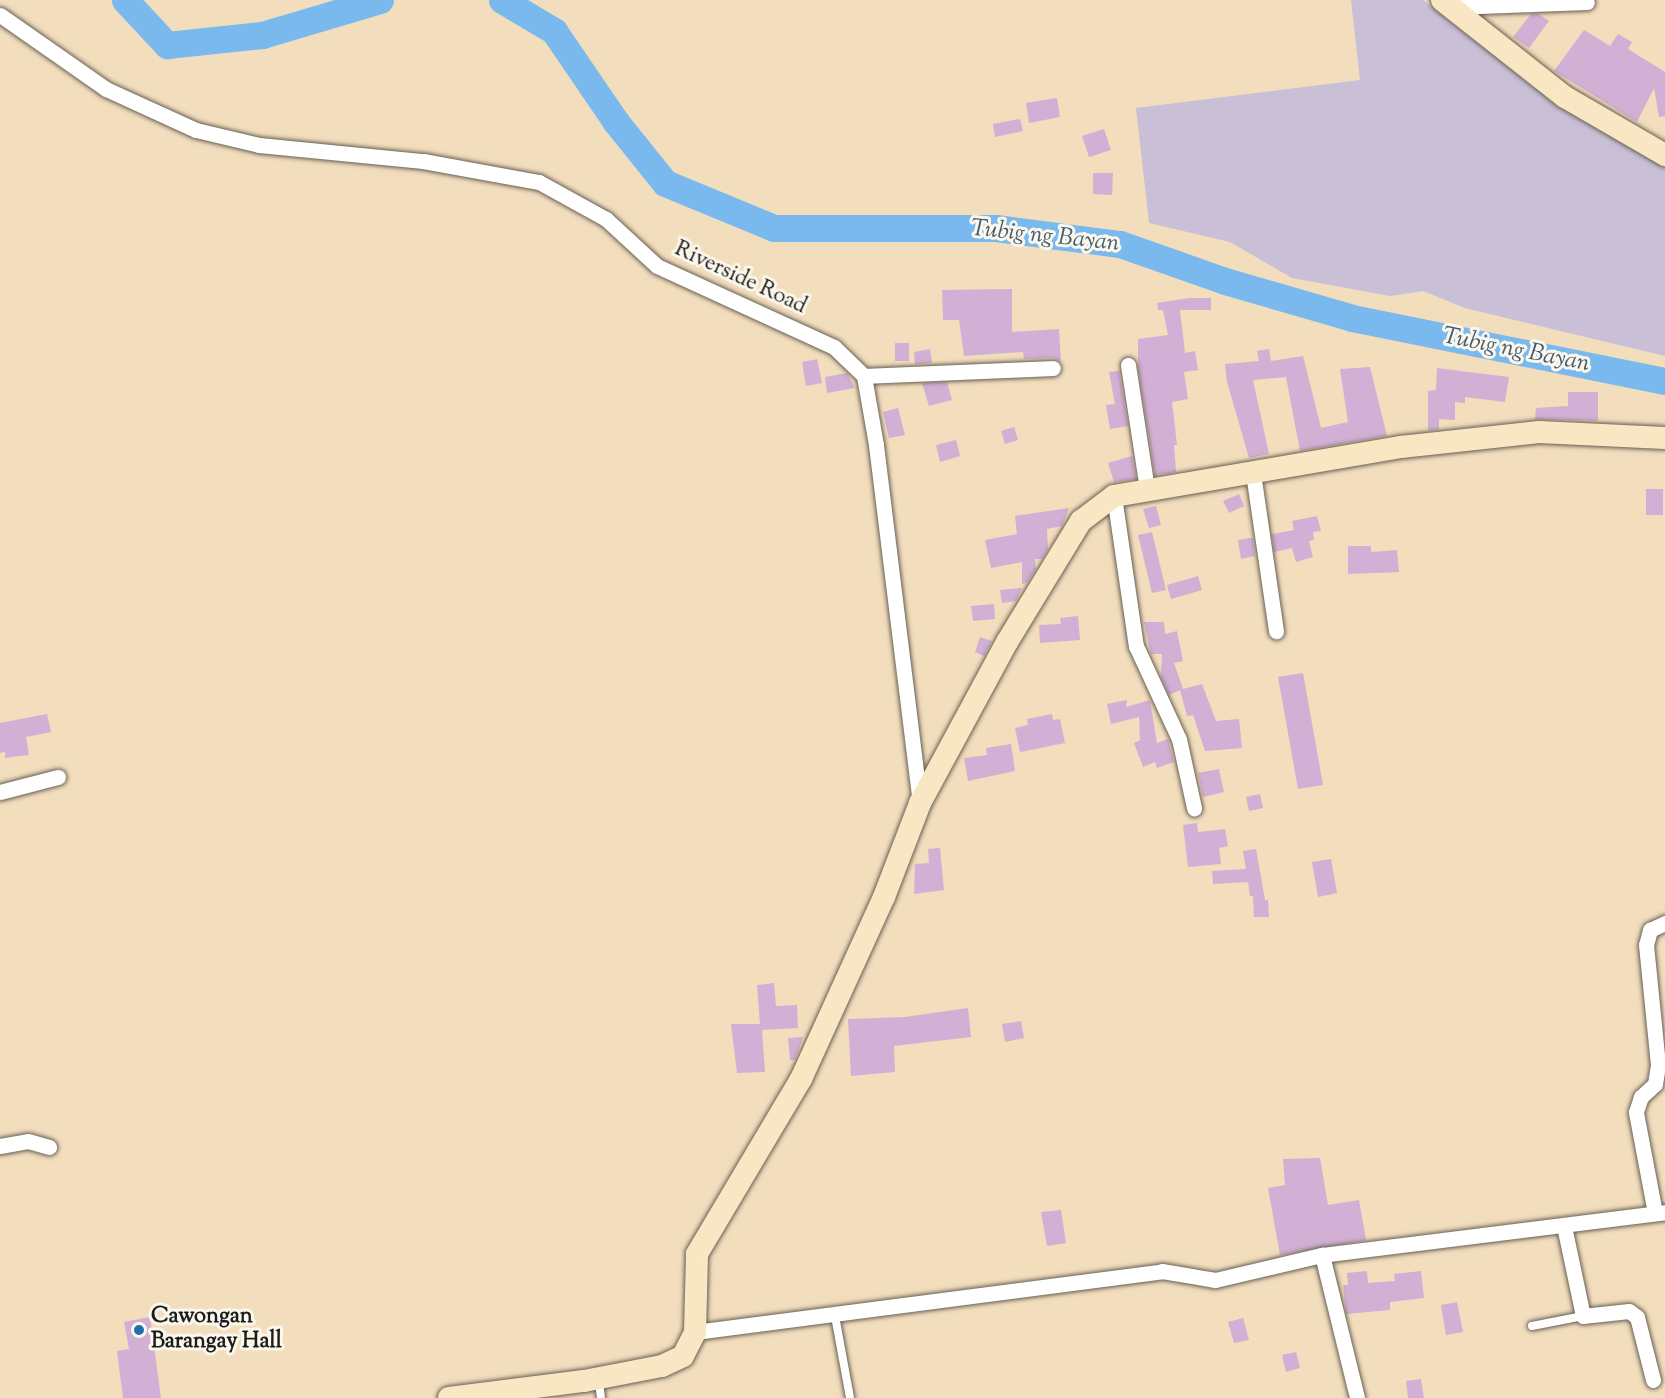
<!DOCTYPE html>
<html>
<head>
<meta charset="utf-8">
<style>
  body { margin:0 }
  #map { position:relative; width:1665px; height:1398px; overflow:hidden; background:#f2ddbd; font-family:"Sorts Mill Goudy",serif }
  div>[style] { position:absolute }
  [style*='--x'] { left:calc(var(--x)*1px); top:calc(var(--y)*1px); width:calc(var(--w)*1px); rotate:calc(var(--a)*1deg) }
  .industrial>* { inset:0; background:#c9bfd7 }
  .river>* { height:27px; margin:-13.5px; padding:0 13.5px; transform-origin:13.5px; border-radius:13.5px; background:#7ab9ee }
  .building>* { inset:0; background:#d2afd5 }
  .roads { filter:drop-shadow(0 0 2px #676054) drop-shadow(0 0 2px #676054) }
  .lane>* { height:8px; margin:-4px; padding:0 4px; transform-origin:4px; border-radius:4px; background:#fff }
  .street>* { height:15px; margin:-7.5px; padding:0 7.5px; transform-origin:7.5px; border-radius:7.5px; background:#fff }
  .secondary>* { height:22px; margin:-11px; padding:0 11px; transform-origin:11px; border-radius:11px; background:#f9e7c3 }
  .dots>* { width:16px; height:16px; translate:-50% -50%; box-sizing:border-box; border:3px solid #fbf7ec; border-radius:50% }
  span { translate:-50% -50%; white-space:nowrap; text-align:center; line-height:1.15; -webkit-text-stroke:6px #fbf7ec; paint-order:stroke }
  .street-label { font-size:22px; color:#1c1c1c }
  .poi-label { font-size:22px; color:#1c1c1c; font-weight:700 }
  .left { translate:0 -50%; text-align:left }
  .water-label { font-size:24px; color:#425b70; font-style:italic }
</style>
</head>
<body>
<div id="map">
  <div class="industrial">
    <div style="clip-path:polygon(1351px 0,1423px 0,1559px 107px,1665px 167px,1665px 356px,1465px 308px,1423px 291px,1390px 296px,1292px 278px,1230px 242px,1149px 223px,1136px 108px,1360px 80px)"></div>
  </div>
  <div class="river">
    <div style="--x:125;--y:0;--w:62;--a:47"></div>
    <div style="--x:167;--y:45;--w:96;--a:-6"></div>
    <div style="--x:262;--y:35;--w:123;--a:-16.5"></div>
    <div style="--x:502;--y:0;--w:61;--a:30.8"></div>
    <div style="--x:554;--y:31;--w:110;--a:55.7"></div>
    <div style="--x:616;--y:122;--w:78;--a:51.2"></div>
    <div style="--x:665;--y:183;--w:118;--a:22.4"></div>
    <div style="--x:774;--y:228;--w:222;--a:0"></div>
    <div style="--x:996;--y:228;--w:125;--a:7.4"></div>
    <div style="--x:1120;--y:244;--w:111;--a:19.4"></div>
    <div style="--x:1225;--y:281;--w:132;--a:16.2"></div>
    <div style="--x:1352;--y:318;--w:319;--a:11.4"></div>
  </div>
  <div class="building">
    <div style="clip-path:polygon(1531px 14px,1539px 14px,1549px 21px,1529px 48px,1513px 37px)"></div>
    <div style="clip-path:polygon(1584px 30px,1610px 46px,1618px 34px,1632px 42px,1628px 49px,1665px 72px,1665px 116px,1659px 117px,1654px 88px,1637px 122px,1554px 71px)"></div>
    <div style="clip-path:polygon(1057px 98px,1060px 117px,1029px 123px,1026px 103px)"></div>
    <div style="clip-path:polygon(1020px 119px,1023px 131px,995px 137px,993px 124px)"></div>
    <div style="clip-path:polygon(1104px 129px,1111px 150px,1089px 157px,1082px 136px)"></div>
    <div style="clip-path:polygon(1093px 173px,1113px 173px,1112px 195px,1093px 194px)"></div>
    <div style="clip-path:polygon(1012px 289px,1012px 332px,1059px 329px,1061px 362px,1053px 358px,1024px 359px,1023px 352px,964px 356px,959px 320px,943px 320px,942px 290px)"></div>
    <div style="clip-path:polygon(1189px 298px,1211px 298px,1211px 310px,1180px 310px,1185px 353px,1195px 351px,1198px 370px,1184px 372px,1188px 399px,1172px 402px,1177px 445px,1174px 445px,1176px 472px,1155px 475px,1138px 367px,1138px 339px,1168px 335px,1163px 310px,1158px 310px,1157px 303px)"></div>
    <div style="clip-path:polygon(895px 343px,909px 343px,909px 361px,895px 361px)"></div>
    <div style="clip-path:polygon(930px 349px,932px 363px,915px 364px,914px 352px)"></div>
    <div style="clip-path:polygon(1269px 349px,1271px 361px,1303px 356px,1321px 428px,1348px 422px,1340px 369px,1370px 367px,1387px 436px,1300px 451px,1286px 377px,1253px 380px,1269px 454px,1249px 458px,1227px 382px,1225px 364px,1259px 361px,1257px 351px)"></div>
    <div style="clip-path:polygon(817px 359px,822px 383px,806px 386px,802px 362px)"></div>
    <div style="clip-path:polygon(1437px 368px,1509px 377px,1505px 402px,1465px 397px,1465px 403px,1455px 402px,1455px 420px,1439px 419px,1439px 429px,1428px 431px,1428px 391px,1436px 390px)"></div>
    <div style="clip-path:polygon(1119px 371px,1128px 426px,1110px 429px,1106px 405px,1115px 404px,1109px 372px)"></div>
    <div style="clip-path:polygon(847px 373px,855px 388px,827px 393px,825px 377px)"></div>
    <div style="clip-path:polygon(947px 382px,952px 400px,929px 406px,922px 383px)"></div>
    <div style="clip-path:polygon(1568px 392px,1598px 392px,1598px 421px,1535px 419px,1536px 408px,1568px 406px)"></div>
    <div style="clip-path:polygon(898px 408px,905px 435px,889px 438px,883px 412px)"></div>
    <div style="clip-path:polygon(1014px 427px,1018px 440px,1005px 444px,1001px 431px)"></div>
    <div style="clip-path:polygon(956px 440px,960px 456px,940px 462px,936px 445px)"></div>
    <div style="clip-path:polygon(1132px 456px,1136px 479px,1114px 482px,1108px 463px)"></div>
    <div style="clip-path:polygon(1646px 489px,1663px 489px,1663px 515px,1646px 515px)"></div>
    <div style="clip-path:polygon(1239px 494px,1244px 506px,1229px 513px,1223px 501px)"></div>
    <div style="clip-path:polygon(1156px 506px,1161px 525px,1149px 528px,1143px 509px)"></div>
    <div style="clip-path:polygon(1069px 508px,1062px 526px,1047px 529px,1048px 549px,1042px 559px,1035px 559px,1036px 569px,1027px 583px,1022px 584px,1022px 562px,991px 568px,985px 540px,1017px 534px,1015px 516px)"></div>
    <div style="clip-path:polygon(1317px 516px,1321px 531px,1313px 532px,1314px 540px,1309px 541px,1313px 557px,1296px 562px,1292px 548px,1274px 552px,1272px 534px,1294px 530px,1292px 521px)"></div>
    <div style="clip-path:polygon(1152px 532px,1166px 590px,1152px 593px,1138px 535px)"></div>
    <div style="clip-path:polygon(1249px 538px,1253px 538px,1255px 556px,1241px 559px,1238px 540px)"></div>
    <div style="clip-path:polygon(1348px 546px,1371px 546px,1371px 552px,1397px 550px,1399px 572px,1348px 574px)"></div>
    <div style="clip-path:polygon(1198px 576px,1202px 590px,1171px 599px,1167px 585px)"></div>
    <div style="clip-path:polygon(1022px 588px,1016px 601px,1002px 603px,1000px 590px)"></div>
    <div style="clip-path:polygon(994px 604px,995px 619px,973px 621px,971px 606px)"></div>
    <div style="clip-path:polygon(1078px 616px,1080px 640px,1040px 643px,1039px 625px,1061px 624px,1060px 618px)"></div>
    <div style="clip-path:polygon(1144px 622px,1164px 622px,1165px 634px,1177px 631px,1183px 661px,1174px 663px,1183px 689px,1202px 684px,1216px 721px,1239px 719px,1242px 748px,1205px 751px,1193px 715px,1187px 716px,1180px 690px,1169px 695px,1161px 677px,1162px 654px,1151px 654px)"></div>
    <div style="clip-path:polygon(980px 637px,992px 641px,984px 656px,975px 652px)"></div>
    <div style="clip-path:polygon(1303px 673px,1323px 785px,1298px 789px,1278px 677px)"></div>
    <div style="clip-path:polygon(1127px 700px,1126px 707px,1150px 700px,1157px 743px,1168px 739px,1174px 762px,1157px 768px,1155px 762px,1143px 767px,1134px 743px,1140px 740px,1139px 717px,1111px 724px,1107px 704px)"></div>
    <div style="clip-path:polygon(47px 714px,51px 732px,26px 737px,29px 755px,5px 758px,5px 752px,0 753px,0 723px)"></div>
    <div style="clip-path:polygon(1052px 714px,1053px 720px,1060px 719px,1065px 743px,1020px 752px,1015px 728px,1028px 725px,1027px 719px)"></div>
    <div style="clip-path:polygon(1011px 744px,1015px 771px,968px 781px,964px 758px,987px 755px,986px 748px)"></div>
    <div style="clip-path:polygon(1219px 769px,1224px 792px,1203px 797px,1198px 773px)"></div>
    <div style="clip-path:polygon(1260px 794px,1263px 808px,1249px 811px,1246px 797px)"></div>
    <div style="clip-path:polygon(1197px 823px,1198px 832px,1225px 829px,1228px 846px,1219px 848px,1221px 864px,1188px 867px,1183px 825px)"></div>
    <div style="clip-path:polygon(940px 848px,944px 890px,914px 894px,915px 864px,929px 863px,928px 849px)"></div>
    <div style="clip-path:polygon(1256px 849px,1265px 900px,1268px 900px,1269px 917px,1254px 917px,1253px 896px,1250px 896px,1248px 882px,1213px 884px,1212px 871px,1246px 869px,1243px 851px)"></div>
    <div style="clip-path:polygon(1331px 859px,1337px 893px,1318px 897px,1312px 862px)"></div>
    <div style="clip-path:polygon(774px 983px,776px 1006px,797px 1005px,798px 1028px,762px 1030px,765px 1072px,737px 1073px,731px 1024px,760px 1024px,757px 985px)"></div>
    <div style="clip-path:polygon(968px 1008px,971px 1037px,894px 1046px,895px 1072px,851px 1076px,848px 1019px,905px 1017px)"></div>
    <div style="clip-path:polygon(1021px 1021px,1024px 1038px,1005px 1042px,1002px 1024px)"></div>
    <div style="clip-path:polygon(803px 1037px,795px 1060px,790px 1060px,788px 1038px)"></div>
    <div style="clip-path:polygon(1320px 1158px,1328px 1205px,1359px 1200px,1366px 1240px,1280px 1255px,1268px 1188px,1285px 1185px,1283px 1159px)"></div>
    <div style="clip-path:polygon(1061px 1210px,1066px 1243px,1047px 1246px,1041px 1212px)"></div>
    <div style="clip-path:polygon(1367px 1271px,1368px 1283px,1395px 1281px,1394px 1274px,1421px 1271px,1424px 1298px,1390px 1302px,1390px 1310px,1346px 1314px,1343px 1285px,1348px 1285px,1347px 1273px)"></div>
    <div style="clip-path:polygon(1457px 1302px,1463px 1332px,1446px 1335px,1441px 1305px)"></div>
    <div style="clip-path:polygon(150px 1317px,161px 1398px,123px 1398px,117px 1351px,129px 1349px,124px 1322px)"></div>
    <div style="clip-path:polygon(1243px 1318px,1249px 1340px,1234px 1343px,1228px 1322px)"></div>
    <div style="clip-path:polygon(1296px 1352px,1300px 1368px,1286px 1372px,1282px 1355px)"></div>
    <div style="clip-path:polygon(1421px 1379px,1424px 1398px,1408px 1398px,1406px 1381px)"></div>
  </div>
  <div class="roads">
    <div class="lane">
      <div style="--x:835;--y:1316;--w:83;--a:79.6"></div>
      <div style="--x:1532;--y:1326;--w:52;--a:-11.1"></div>
      <div style="--x:599;--y:1382;--w:16;--a:83"></div>
    </div>
    <div class="street">
      <div style="--x:1452;--y:7;--w:135;--a:-2.1"></div>
      <div style="--x:0;--y:15;--w:129;--a:34.9"></div>
      <div style="--x:106;--y:89;--w:99;--a:24.5"></div>
      <div style="--x:196;--y:130;--w:65;--a:13.4"></div>
      <div style="--x:259;--y:145;--w:165;--a:5.6"></div>
      <div style="--x:423;--y:161;--w:118;--a:10.3"></div>
      <div style="--x:539;--y:182;--w:77;--a:28.9"></div>
      <div style="--x:606;--y:219;--w:69;--a:42.7"></div>
      <div style="--x:657;--y:266;--w:195;--a:24.6"></div>
      <div style="--x:834;--y:347;--w:42;--a:44"></div>
      <div style="--x:864;--y:376;--w:70;--a:80.1"></div>
      <div style="--x:876;--y:445;--w:361;--a:83"></div>
      <div style="--x:1128;--y:365;--w:125;--a:81.3"></div>
      <div style="--x:864;--y:376;--w:189;--a:-2.4"></div>
      <div style="--x:1253;--y:473;--w:160;--a:81.7"></div>
      <div style="--x:1114;--y:496;--w:152;--a:81.7"></div>
      <div style="--x:1136;--y:646;--w:102;--a:65.2"></div>
      <div style="--x:1179;--y:739;--w:71;--a:77.7"></div>
      <div style="--x:0;--y:792;--w:60;--a:-14.5"></div>
      <div style="--x:0;--y:1146;--w:28;--a:-10"></div>
      <div style="--x:28;--y:1141;--w:22;--a:16"></div>
      <div style="--x:1655;--y:1213;--w:103;--a:-100.7"></div>
      <div style="--x:1636;--y:1112;--w:16;--a:-72"></div>
      <div style="--x:1641;--y:1097;--w:19;--a:-43"></div>
      <div style="--x:1655;--y:1084;--w:19;--a:-81"></div>
      <div style="--x:1658;--y:1065;--w:121;--a:-95.7"></div>
      <div style="--x:1646;--y:945;--w:16;--a:-75"></div>
      <div style="--x:1650;--y:930;--w:17;--a:-25"></div>
      <div style="--x:1564;--y:1226;--w:92;--a:78.1"></div>
      <div style="--x:1583;--y:1316;--w:46;--a:-6.2"></div>
      <div style="--x:1629;--y:1311;--w:10;--a:37"></div>
      <div style="--x:1637;--y:1317;--w:65;--a:75.7"></div>
      <div style="--x:1322;--y:1255;--w:147;--a:76.2"></div>
      <div style="--x:695;--y:1332;--w:471;--a:-7.4"></div>
      <div style="--x:1162;--y:1271;--w:54;--a:9.6"></div>
      <div style="--x:1215;--y:1280;--w:110;--a:-13.2"></div>
      <div style="--x:1322;--y:1255;--w:346;--a:-7.1"></div>
    </div>
    <div class="secondary">
      <div style="--x:1442;--y:0;--w:157;--a:38.3"></div>
      <div style="--x:1565;--y:97;--w:116;--a:30.1"></div>
      <div style="--x:449;--y:1398;--w:136;--a:-7.2"></div>
      <div style="--x:584;--y:1381;--w:79;--a:-10.9"></div>
      <div style="--x:662;--y:1366;--w:23;--a:-25"></div>
      <div style="--x:683;--y:1356;--w:27;--a:-63"></div>
      <div style="--x:695;--y:1332;--w:78;--a:-88.5"></div>
      <div style="--x:697;--y:1254;--w:204;--a:-59.3"></div>
      <div style="--x:801;--y:1079;--w:200;--a:-65.5"></div>
      <div style="--x:884;--y:897;--w:101;--a:-69"></div>
      <div style="--x:920;--y:803;--w:183;--a:-61.6"></div>
      <div style="--x:1007;--y:642;--w:142;--a:-58.6"></div>
      <div style="--x:1081;--y:521;--w:41;--a:-37.1"></div>
      <div style="--x:1114;--y:496;--w:291;--a:-9.7"></div>
      <div style="--x:1401;--y:447;--w:139;--a:-6.2"></div>
      <div style="--x:1539;--y:432;--w:126;--a:2.7"></div>
    </div>
  </div>
  <div class="dots">
    <div style="left:139px;top:1330px;background:#1f6fb2"></div>
  </div>
  <div class="street-label">
    <span style="left:740px;top:279px;rotate:25deg">Riverside Road</span>
  </div>
  <div class="poi-label">
    <span class="left" style="left:151px;top:1330px">Cawongan<br>Barangay Hall</span>
  </div>
  <div class="water-label">
    <span style="left:1045px;top:237px;rotate:6deg">Tubig ng Bayan</span>
    <span style="left:1516px;top:351px;rotate:11deg">Tubig ng Bayan</span>
  </div>
</div>
</body>
</html>
